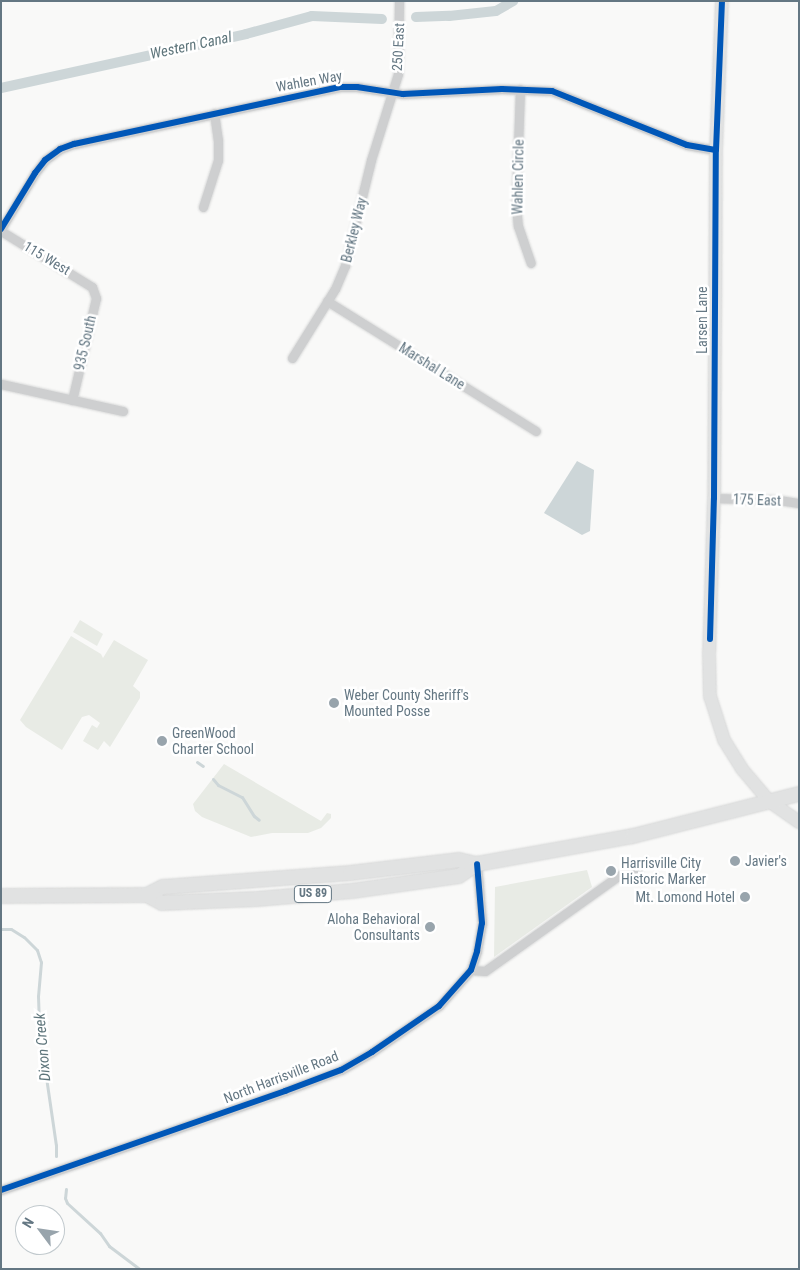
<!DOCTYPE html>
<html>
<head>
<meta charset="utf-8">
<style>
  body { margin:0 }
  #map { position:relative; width:800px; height:1270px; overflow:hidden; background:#f9f9f8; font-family:"Roboto Condensed",sans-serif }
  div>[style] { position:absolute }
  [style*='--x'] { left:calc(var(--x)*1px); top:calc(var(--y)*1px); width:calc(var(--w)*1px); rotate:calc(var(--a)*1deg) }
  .green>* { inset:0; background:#e8ebe5 }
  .water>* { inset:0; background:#cdd6d8 }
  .stream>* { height:3px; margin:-1.5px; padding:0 1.5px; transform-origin:1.5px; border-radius:1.5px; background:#cdd6d8 }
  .canal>* { height:10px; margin:-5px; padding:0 5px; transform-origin:5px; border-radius:5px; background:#cdd6d8 }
  .roads { filter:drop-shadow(0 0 1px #d6d7d7) drop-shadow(0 0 1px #d6d7d7) }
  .street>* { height:9px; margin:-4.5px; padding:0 4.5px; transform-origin:4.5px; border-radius:4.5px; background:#cecfd0 }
  .secondary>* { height:12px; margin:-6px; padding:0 6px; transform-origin:6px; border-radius:6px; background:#e1e2e2 }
  .primary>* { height:14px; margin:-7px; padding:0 7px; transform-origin:7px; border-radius:7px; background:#e1e2e2 }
  .cycleway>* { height:6px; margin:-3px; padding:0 3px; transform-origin:3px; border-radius:3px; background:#0057b8 }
  .dots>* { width:14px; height:14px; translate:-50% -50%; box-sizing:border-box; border:2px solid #fff; border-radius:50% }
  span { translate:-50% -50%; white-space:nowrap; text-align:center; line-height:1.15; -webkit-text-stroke:5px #fff; paint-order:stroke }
  .shield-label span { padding:1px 4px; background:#fff; border:1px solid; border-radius:4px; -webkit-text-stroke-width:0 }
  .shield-label { font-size:12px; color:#647783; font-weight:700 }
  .street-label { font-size:14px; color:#647783 }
  .poi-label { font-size:14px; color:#647783 }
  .left { translate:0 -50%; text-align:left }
  .right { translate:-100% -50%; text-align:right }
  .water-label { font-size:15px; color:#5f767c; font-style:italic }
  .frame { position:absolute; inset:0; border:2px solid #647783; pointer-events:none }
  .north { position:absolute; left:15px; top:1205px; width:50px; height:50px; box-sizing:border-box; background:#fff; border:1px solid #c1c9cd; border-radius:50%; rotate:301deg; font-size:14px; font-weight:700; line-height:20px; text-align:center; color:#647783 }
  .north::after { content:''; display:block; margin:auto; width:18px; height:22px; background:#98a4ac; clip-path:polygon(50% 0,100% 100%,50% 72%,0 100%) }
</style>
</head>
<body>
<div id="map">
  <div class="green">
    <div style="clip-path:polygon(80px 620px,103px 634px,97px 646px,73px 632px)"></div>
    <div style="clip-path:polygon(71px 636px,101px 654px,103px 658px,114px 640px,148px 660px,133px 686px,140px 692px,140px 698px,110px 747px,104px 741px,98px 750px,83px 741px,92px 725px,97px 728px,100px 723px,89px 715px,82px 717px,62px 750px,26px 727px,20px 720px)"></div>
    <div style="clip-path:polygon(224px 764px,321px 821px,327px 813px,331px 814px,331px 818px,321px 828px,308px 833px,272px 833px,251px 837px,202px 817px,195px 811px,193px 804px)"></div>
    <div style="clip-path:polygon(587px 870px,592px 887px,494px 957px,495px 887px)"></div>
  </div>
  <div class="water">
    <div style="clip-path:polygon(577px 461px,594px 470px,590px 531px,582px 535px,544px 513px)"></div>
  </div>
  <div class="stream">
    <div style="--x:197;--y:762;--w:7;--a:34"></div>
    <div style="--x:213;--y:779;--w:8;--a:50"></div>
    <div style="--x:218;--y:785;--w:27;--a:27"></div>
    <div style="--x:242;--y:797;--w:22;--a:58"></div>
    <div style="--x:254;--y:816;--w:6;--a:39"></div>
    <div style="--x:1;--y:929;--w:10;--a:0"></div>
    <div style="--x:11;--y:929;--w:15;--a:32"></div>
    <div style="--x:24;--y:937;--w:18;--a:45"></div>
    <div style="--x:37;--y:950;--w:13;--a:72"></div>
    <div style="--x:41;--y:962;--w:34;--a:95"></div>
    <div style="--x:38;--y:996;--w:33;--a:88"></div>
    <div style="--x:39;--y:1029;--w:117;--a:81.7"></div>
    <div style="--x:56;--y:1145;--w:11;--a:90"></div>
    <div style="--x:66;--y:1189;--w:9;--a:96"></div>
    <div style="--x:65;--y:1198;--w:5;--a:68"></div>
    <div style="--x:67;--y:1203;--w:45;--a:42.3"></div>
    <div style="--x:100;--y:1233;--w:16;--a:55"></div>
    <div style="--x:109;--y:1246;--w:39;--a:37"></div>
  </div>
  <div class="canal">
    <div style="--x:416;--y:17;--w:33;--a:-2"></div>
    <div style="--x:449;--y:16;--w:47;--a:-6.1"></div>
    <div style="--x:496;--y:11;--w:20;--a:-30"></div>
    <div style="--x:1;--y:88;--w:251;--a:-12.4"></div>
    <div style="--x:246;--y:34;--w:68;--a:-15.3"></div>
    <div style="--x:312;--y:16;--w:70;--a:2.5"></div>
  </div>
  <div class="roads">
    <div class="street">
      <div style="--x:520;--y:89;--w:116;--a:92"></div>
      <div style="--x:516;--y:205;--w:21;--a:85"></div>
      <div style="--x:518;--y:226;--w:39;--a:71"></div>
      <div style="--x:203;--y:207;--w:49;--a:-72.3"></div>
      <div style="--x:218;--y:160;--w:19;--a:-90"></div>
      <div style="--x:218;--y:141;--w:28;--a:-98"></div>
      <div style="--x:1;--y:229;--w:66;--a:-58.7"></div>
      <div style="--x:35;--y:173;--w:16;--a:-52"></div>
      <div style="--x:45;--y:160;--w:19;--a:-36"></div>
      <div style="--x:60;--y:149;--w:15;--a:-20"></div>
      <div style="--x:74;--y:144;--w:273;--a:-12.1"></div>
      <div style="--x:341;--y:87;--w:16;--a:0"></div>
      <div style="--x:357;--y:87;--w:47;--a:8.7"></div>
      <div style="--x:403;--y:94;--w:99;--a:-2.9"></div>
      <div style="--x:502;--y:89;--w:50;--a:2.3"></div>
      <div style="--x:552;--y:91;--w:145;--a:21.8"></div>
      <div style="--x:687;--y:145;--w:29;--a:10"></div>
      <div style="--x:1;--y:231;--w:107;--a:31.6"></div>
      <div style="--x:92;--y:287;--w:12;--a:70"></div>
      <div style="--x:96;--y:298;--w:105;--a:103.2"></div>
      <div style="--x:327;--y:301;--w:246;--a:31.9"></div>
      <div style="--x:292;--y:358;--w:81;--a:-58.1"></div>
      <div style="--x:335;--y:289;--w:25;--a:-67"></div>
      <div style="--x:345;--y:266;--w:109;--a:-76.2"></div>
      <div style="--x:371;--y:160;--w:90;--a:-72.6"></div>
      <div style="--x:398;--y:74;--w:73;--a:-89.2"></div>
      <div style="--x:1;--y:384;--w:125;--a:12.5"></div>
      <div style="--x:714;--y:498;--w:65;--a:1.8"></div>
      <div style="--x:779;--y:500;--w:20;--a:9"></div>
      <div style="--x:471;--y:970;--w:14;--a:4"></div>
      <div style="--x:485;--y:971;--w:163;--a:-35.5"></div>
      <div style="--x:618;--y:876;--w:21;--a:-19"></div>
      <div style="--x:1;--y:1190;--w:301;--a:-19.2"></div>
      <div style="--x:285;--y:1091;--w:60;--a:-20.6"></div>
      <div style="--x:341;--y:1070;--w:36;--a:-30"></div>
      <div style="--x:372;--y:1052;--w:81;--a:-34.5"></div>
      <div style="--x:439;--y:1006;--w:48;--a:-48.4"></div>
      <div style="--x:471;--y:970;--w:20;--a:-72"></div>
      <div style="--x:477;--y:951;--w:28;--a:-80"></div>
      <div style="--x:482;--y:923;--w:59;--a:-94.8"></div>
    </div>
    <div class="secondary">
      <div style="--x:722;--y:1;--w:149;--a:92.3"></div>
      <div style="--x:716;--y:150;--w:348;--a:90.3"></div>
      <div style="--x:714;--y:498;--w:155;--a:91.8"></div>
      <div style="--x:709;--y:653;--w:43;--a:88.7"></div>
      <div style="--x:710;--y:696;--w:46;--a:72.3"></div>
      <div style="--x:724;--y:740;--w:34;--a:58"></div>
      <div style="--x:742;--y:769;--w:42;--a:49.8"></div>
      <div style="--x:769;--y:801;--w:37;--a:35"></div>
    </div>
    <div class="primary">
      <div style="--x:147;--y:895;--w:17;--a:28"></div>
      <div style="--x:162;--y:903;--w:95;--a:-2.4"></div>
      <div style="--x:257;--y:899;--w:95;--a:-4.8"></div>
      <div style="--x:352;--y:891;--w:108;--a:-8"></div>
      <div style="--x:459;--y:876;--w:22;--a:-34"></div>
      <div style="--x:1;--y:896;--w:146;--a:-0.4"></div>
      <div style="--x:147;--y:895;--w:18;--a:-27"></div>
      <div style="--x:163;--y:887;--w:188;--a:-4.3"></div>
      <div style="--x:350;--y:873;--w:110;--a:-6.8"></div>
      <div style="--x:459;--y:860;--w:18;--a:13"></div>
      <div style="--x:477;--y:864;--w:158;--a:-10.2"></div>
      <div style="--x:633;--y:836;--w:171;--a:-14.2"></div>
    </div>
  </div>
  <div class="cycleway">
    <div style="--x:1;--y:229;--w:66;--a:-58.7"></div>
    <div style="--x:35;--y:173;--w:16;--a:-52"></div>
    <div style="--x:45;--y:160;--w:19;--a:-36"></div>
    <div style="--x:60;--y:149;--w:15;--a:-20"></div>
    <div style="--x:74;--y:144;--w:273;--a:-12.1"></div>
    <div style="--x:341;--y:87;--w:16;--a:0"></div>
    <div style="--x:357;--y:87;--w:47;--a:8.7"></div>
    <div style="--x:403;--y:94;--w:99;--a:-2.9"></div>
    <div style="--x:502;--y:89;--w:50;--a:2.3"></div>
    <div style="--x:552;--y:91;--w:145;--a:21.8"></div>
    <div style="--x:687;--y:145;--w:29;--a:10"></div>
    <div style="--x:710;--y:639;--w:141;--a:-88.4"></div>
    <div style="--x:714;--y:498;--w:348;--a:-89.7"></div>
    <div style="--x:716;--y:150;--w:149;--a:-87.7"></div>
    <div style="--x:1;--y:1190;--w:301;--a:-19.2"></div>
    <div style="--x:285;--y:1091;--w:60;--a:-20.6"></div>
    <div style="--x:341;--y:1070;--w:36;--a:-30"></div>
    <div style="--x:372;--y:1052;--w:81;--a:-34.5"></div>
    <div style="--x:439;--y:1006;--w:48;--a:-48.4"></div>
    <div style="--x:471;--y:970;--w:20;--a:-72"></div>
    <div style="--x:477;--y:951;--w:28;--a:-80"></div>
    <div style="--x:482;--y:923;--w:59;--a:-94.8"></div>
  </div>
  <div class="dots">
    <div style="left:334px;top:703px;background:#98a4ac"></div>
    <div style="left:162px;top:741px;background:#98a4ac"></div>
    <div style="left:735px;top:861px;background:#98a4ac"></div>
    <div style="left:611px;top:871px;background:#98a4ac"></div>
    <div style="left:745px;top:897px;background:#98a4ac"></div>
    <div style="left:430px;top:927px;background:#98a4ac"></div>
  </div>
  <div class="shield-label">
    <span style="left:313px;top:894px">US 89</span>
  </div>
  <div class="street-label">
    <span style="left:398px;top:47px;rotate:-87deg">250 East</span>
    <span style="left:309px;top:81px;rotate:-10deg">Wahlen Way</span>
    <span style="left:518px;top:177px;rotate:-89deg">Wahlen Circle</span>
    <span style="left:354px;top:230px;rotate:-76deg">Berkley Way</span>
    <span style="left:47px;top:258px;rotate:31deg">115 West</span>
    <span style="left:702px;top:320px;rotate:-90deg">Larsen Lane</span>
    <span style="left:85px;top:343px;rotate:-77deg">935 South</span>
    <span style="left:432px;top:366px;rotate:32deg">Marshal Lane</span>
    <span style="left:757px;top:500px;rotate:2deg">175 East</span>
    <span style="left:281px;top:1077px;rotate:-21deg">North Harrisville Road</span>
  </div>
  <div class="poi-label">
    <span class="left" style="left:344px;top:703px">Weber County Sheriff's<br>Mounted Posse</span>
    <span class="left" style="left:172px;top:741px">GreenWood<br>Charter School</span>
    <span class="left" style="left:745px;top:861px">Javier's</span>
    <span class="left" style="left:621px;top:871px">Harrisville City<br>Historic Marker</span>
    <span class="right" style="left:735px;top:897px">Mt. Lomond Hotel</span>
    <span class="right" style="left:420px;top:927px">Aloha Behavioral<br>Consultants</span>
  </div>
  <div class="water-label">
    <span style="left:191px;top:46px;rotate:-12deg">Western Canal</span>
    <span style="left:43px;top:1047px;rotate:-95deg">Dixon Creek</span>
  </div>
  <div class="frame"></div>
  <div class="north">N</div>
</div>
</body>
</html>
